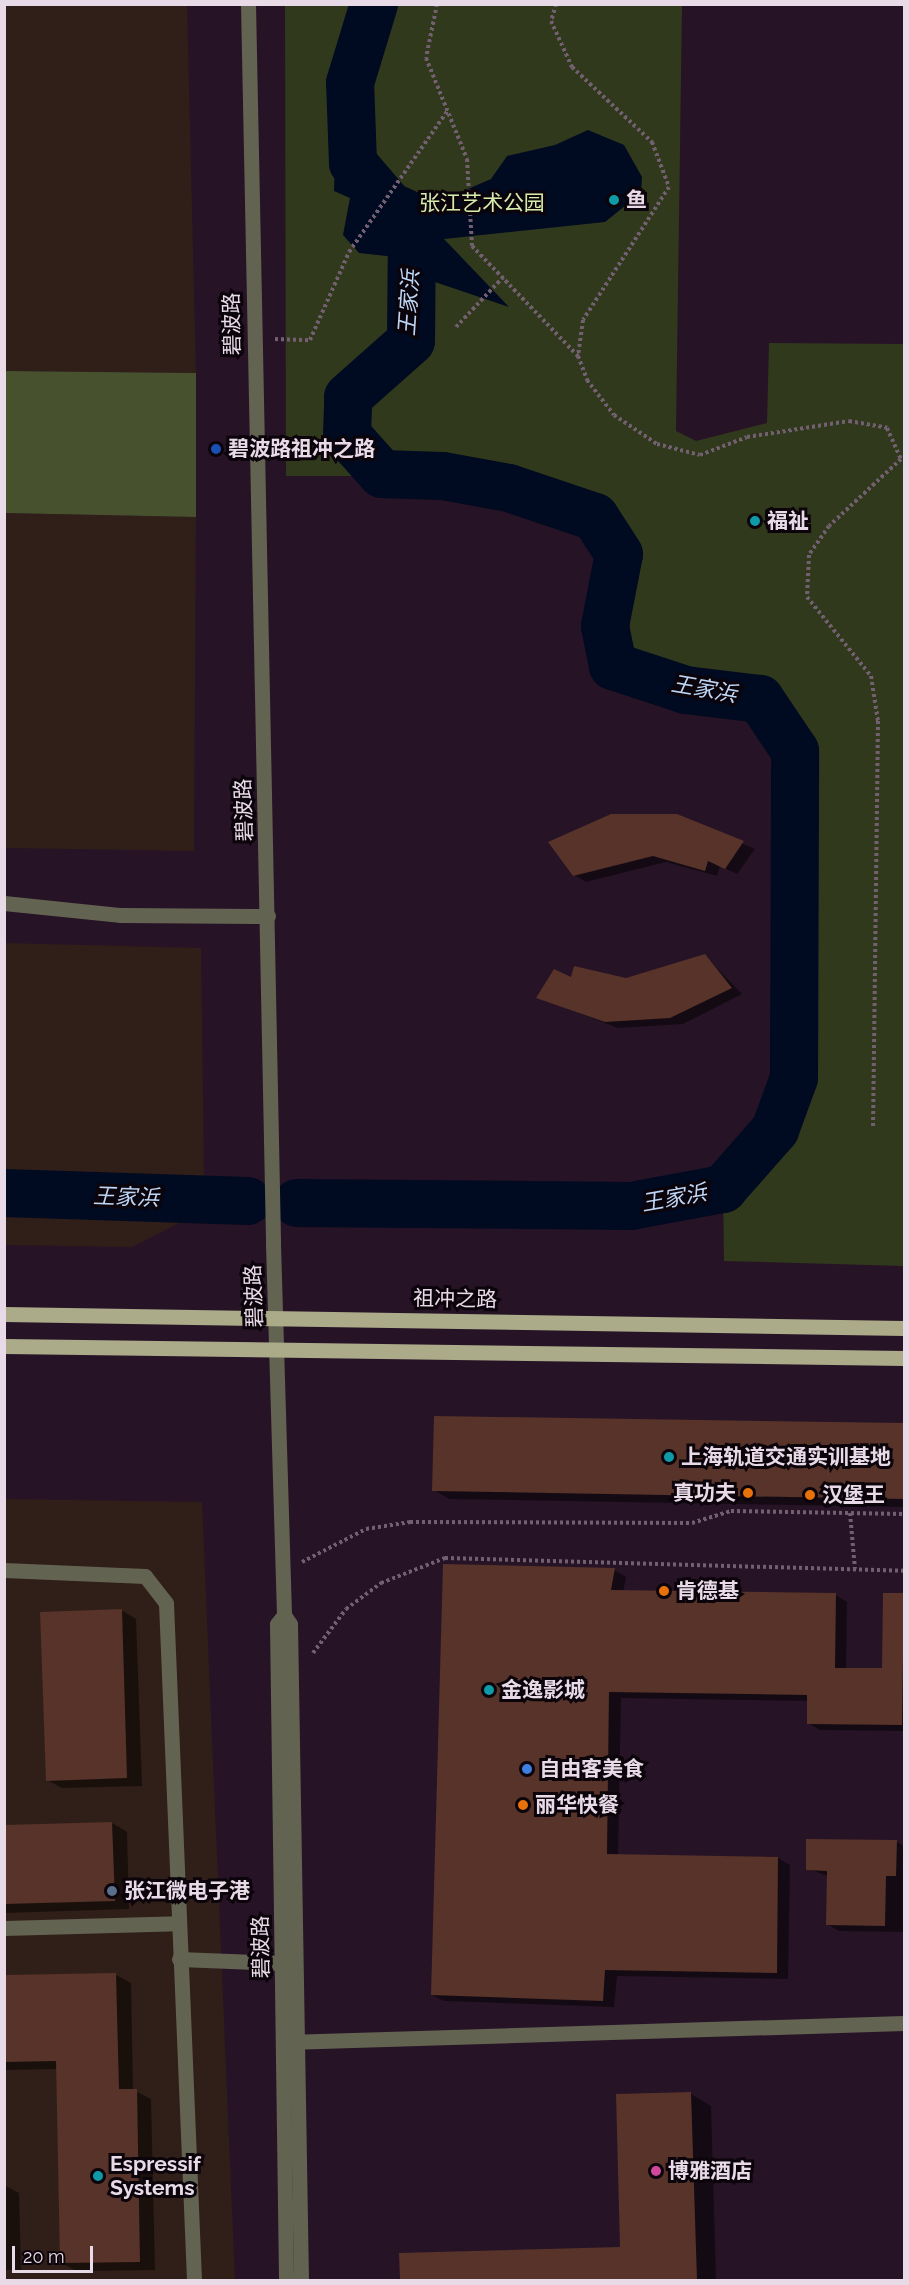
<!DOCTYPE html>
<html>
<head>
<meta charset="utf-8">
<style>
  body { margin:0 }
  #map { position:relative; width:909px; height:2285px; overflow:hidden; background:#271326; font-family:Raleway,"Noto Sans SC",sans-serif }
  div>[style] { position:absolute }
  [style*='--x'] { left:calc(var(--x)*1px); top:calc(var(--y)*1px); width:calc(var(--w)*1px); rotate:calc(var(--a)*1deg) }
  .commercial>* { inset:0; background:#301e18 }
  .green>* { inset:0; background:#31391c }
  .forest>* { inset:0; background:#47512e }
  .water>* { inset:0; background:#000a21 }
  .shadow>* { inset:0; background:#0007 }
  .river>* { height:48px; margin:-24px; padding:0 24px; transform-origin:24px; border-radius:24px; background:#000a21 }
  .building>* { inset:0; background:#573329 }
  .path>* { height:4px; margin-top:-2px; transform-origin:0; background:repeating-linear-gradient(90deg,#726071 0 3px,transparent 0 6px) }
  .minor>* { height:15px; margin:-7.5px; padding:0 7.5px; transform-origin:7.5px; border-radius:7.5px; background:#636352 }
  .major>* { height:15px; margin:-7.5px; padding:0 7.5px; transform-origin:7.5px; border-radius:7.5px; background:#abab89 }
  .dots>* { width:16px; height:16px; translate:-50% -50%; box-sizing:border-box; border:3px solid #0b040b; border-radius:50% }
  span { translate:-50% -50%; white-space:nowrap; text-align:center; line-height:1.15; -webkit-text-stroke:6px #0b040b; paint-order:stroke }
  .poi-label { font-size:21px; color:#e8dae7; font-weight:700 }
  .left { translate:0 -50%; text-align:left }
  .right { translate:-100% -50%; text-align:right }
  .park-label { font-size:21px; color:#d7ebac }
  .street-label { font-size:21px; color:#e8dae7 }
  .water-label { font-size:22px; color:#bdd6f6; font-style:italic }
  .frame { position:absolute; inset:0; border:6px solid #e8dae7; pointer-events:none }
  .scale { position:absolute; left:12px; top:2246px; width:81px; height:27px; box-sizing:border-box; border:3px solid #e8dae7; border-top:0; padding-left:8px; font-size:18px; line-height:21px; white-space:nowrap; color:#e8dae7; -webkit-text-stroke:4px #0b040b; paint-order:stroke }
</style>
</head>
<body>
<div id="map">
  <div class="commercial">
    <div style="clip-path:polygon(5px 5px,187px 5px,196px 373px,5px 371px)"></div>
    <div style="clip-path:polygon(5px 513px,196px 517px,194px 851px,5px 848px)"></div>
    <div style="clip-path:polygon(5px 943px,201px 948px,204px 1176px,183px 1221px,132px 1247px,5px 1245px)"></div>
    <div style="clip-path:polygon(5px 1499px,202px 1502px,235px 2280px,5px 2280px)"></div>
  </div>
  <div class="green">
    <div style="clip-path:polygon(285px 5px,682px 5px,676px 431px,696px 441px,767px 423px,769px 343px,904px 344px,904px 1266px,724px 1261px,723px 1189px,775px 1130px,794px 1078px,795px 751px,760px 699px,686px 690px,613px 666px,605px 626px,619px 554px,595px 517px,509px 488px,442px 476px,286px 476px)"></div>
  </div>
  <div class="forest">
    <div style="clip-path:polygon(5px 371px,196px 373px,196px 517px,5px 513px)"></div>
  </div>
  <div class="water">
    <div style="clip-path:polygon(336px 129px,361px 133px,367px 158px,384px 177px,426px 196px,461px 192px,491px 179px,507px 156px,555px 145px,588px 130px,624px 145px,642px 177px,641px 193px,605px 222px,444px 239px,509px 307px,426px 279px,396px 257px,359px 253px,343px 235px,350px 198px,334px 191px)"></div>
  </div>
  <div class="shadow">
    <div style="clip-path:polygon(677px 815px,755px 849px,737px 874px,720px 866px,717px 876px,666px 862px,586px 882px,574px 875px)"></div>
    <div style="clip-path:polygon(705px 956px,742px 994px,683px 1024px,618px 1028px,538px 997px,572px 979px,626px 980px)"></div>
    <div style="clip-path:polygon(435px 1417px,904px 1425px,904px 1507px,449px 1499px,434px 1490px)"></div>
    <div style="clip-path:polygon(614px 1570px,626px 1577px,623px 1592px,836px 1595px,847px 1602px,846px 1669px,883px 1670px,884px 1594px,904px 1595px,904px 1731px,820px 1730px,808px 1723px,809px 1701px,621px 1698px,618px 1855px,778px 1858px,790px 1865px,788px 1979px,617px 1976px,614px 2007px,444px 2001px,432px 1995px)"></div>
    <div style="clip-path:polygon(121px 1610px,136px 1619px,142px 1786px,62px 1788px,47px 1780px)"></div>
    <div style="clip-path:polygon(112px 1823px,127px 1832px,129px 1909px,4px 1913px,4px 1827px)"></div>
    <div style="clip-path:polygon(897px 1842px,904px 1846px,904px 1932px,839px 1931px,827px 1924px,828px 1876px,808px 1869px)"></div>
    <div style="clip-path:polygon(116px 1975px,131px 1983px,133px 2090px,151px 2099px,155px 2270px,76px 2271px,61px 2262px,57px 2069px,4px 2070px,4px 1977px)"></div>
    <div style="clip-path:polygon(691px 2094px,711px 2106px,716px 2280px,401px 2280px,401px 2255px,622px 2249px)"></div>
    <div style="clip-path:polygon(4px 2185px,19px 2193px,21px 2270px,4px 2270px)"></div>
  </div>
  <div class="river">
    <div style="--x:4;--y:1193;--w:244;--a:1.9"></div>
    <div style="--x:297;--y:1203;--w:334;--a:0.5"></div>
    <div style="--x:631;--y:1206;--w:94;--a:-10.5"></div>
    <div style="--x:723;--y:1189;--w:79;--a:-48.6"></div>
    <div style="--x:775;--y:1130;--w:55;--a:-69.9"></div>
    <div style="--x:794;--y:1078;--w:327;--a:-89.8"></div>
    <div style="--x:795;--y:751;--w:63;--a:-123.9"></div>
    <div style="--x:760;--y:699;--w:75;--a:-173.1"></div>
    <div style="--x:686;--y:690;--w:77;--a:-161.8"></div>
    <div style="--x:613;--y:666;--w:41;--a:-101.3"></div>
    <div style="--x:605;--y:626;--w:73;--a:-79"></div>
    <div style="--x:619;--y:554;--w:44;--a:-123"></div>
    <div style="--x:595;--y:517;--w:91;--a:-161.4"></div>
    <div style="--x:509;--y:488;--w:68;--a:-169.8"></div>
    <div style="--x:442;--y:476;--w:60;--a:-178.1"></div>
    <div style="--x:382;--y:474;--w:52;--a:-131.9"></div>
    <div style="--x:347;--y:435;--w:38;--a:-88"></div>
    <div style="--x:348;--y:397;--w:84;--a:-41.6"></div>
    <div style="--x:411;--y:341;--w:109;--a:-89.5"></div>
    <div style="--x:412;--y:232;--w:91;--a:-130.5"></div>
    <div style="--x:353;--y:163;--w:80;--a:-92.1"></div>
    <div style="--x:350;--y:83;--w:83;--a:-73.1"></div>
  </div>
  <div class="building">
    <div style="clip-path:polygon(611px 814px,677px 814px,744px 841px,725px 869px,708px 861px,705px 871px,653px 856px,573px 876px,548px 842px)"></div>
    <div style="clip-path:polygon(705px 954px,732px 988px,670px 1018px,605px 1022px,536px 998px,554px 969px,571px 977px,574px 966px,626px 978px)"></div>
    <div style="clip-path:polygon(434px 1416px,904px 1423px,904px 1499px,432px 1491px)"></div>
    <div style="clip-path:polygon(443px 1564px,615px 1568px,611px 1590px,836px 1593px,835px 1668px,882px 1668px,883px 1593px,904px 1593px,902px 1725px,807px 1724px,807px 1695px,609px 1692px,607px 1854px,778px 1857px,777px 1973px,605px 1970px,603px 2001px,431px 1995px)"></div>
    <div style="clip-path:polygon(122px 1609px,127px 1778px,46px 1781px,40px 1612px)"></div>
    <div style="clip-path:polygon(112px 1822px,115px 1901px,4px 1904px,4px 1825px)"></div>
    <div style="clip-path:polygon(806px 1839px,897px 1840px,896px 1876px,886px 1876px,885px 1926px,826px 1925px,827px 1871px,806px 1870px)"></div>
    <div style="clip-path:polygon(116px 1973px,119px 2089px,137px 2089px,140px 2262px,60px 2263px,56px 2061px,4px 2062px,4px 1975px)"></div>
    <div style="clip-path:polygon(691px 2092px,697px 2280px,400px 2280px,399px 2253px,620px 2247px,616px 2094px)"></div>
  </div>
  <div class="path">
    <div style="--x:437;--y:4;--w:55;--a:101.5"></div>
    <div style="--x:426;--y:58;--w:109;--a:67.9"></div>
    <div style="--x:467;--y:159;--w:87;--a:86.7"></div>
    <div style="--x:472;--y:246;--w:153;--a:46.1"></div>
    <div style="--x:556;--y:4;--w:18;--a:106"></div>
    <div style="--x:551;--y:21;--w:51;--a:65.5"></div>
    <div style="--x:572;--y:67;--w:110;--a:43.2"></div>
    <div style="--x:652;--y:142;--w:48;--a:69.3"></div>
    <div style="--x:669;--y:187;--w:158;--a:122.9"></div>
    <div style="--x:583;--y:320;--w:36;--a:98"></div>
    <div style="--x:578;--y:356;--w:26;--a:69"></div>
    <div style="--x:587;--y:380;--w:44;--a:52.4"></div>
    <div style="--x:614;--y:415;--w:52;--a:34"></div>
    <div style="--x:657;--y:444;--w:44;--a:14.3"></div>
    <div style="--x:700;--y:455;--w:50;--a:-21"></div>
    <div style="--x:747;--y:437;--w:103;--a:-8.9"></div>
    <div style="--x:849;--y:421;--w:39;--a:10"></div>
    <div style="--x:887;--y:428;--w:34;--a:66"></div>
    <div style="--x:901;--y:459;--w:98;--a:137.1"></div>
    <div style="--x:829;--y:526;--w:35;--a:125"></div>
    <div style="--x:809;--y:555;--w:42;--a:92.7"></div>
    <div style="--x:807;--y:597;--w:102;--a:51"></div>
    <div style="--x:871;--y:676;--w:46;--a:81.2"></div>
    <div style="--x:878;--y:721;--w:405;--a:90.7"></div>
    <div style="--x:456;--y:327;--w:70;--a:-46.7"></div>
    <div style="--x:275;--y:339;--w:35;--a:2"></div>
    <div style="--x:310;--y:340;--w:96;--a:-66.1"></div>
    <div style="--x:349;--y:252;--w:173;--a:-55.1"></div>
    <div style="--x:850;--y:1513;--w:56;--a:84.9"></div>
    <div style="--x:302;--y:1562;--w:72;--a:-27.3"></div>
    <div style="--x:366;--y:1529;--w:45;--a:-9"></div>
    <div style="--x:410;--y:1522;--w:282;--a:0.2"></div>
    <div style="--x:692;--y:1523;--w:41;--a:-17.1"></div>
    <div style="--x:731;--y:1511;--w:173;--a:1"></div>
    <div style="--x:313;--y:1653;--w:55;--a:-53.1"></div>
    <div style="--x:346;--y:1609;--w:44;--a:-36.6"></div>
    <div style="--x:381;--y:1583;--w:69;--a:-21.3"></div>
    <div style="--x:445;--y:1558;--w:459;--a:1.6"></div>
  </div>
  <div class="minor">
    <div style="--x:248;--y:4;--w:1240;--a:88.84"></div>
    <div style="--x:273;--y:1244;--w:371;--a:88.3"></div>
    <div style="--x:284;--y:1615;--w:11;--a:56"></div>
    <div style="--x:290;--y:1624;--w:656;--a:89.04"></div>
    <div style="--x:4;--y:903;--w:118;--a:5.9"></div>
    <div style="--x:121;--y:915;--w:147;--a:0.4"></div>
    <div style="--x:4;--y:1570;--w:141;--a:2.4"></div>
    <div style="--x:145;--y:1576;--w:34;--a:52"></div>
    <div style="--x:166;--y:1603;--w:678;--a:87.63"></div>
    <div style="--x:284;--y:1615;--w:11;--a:128"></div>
    <div style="--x:277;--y:1624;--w:656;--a:89.21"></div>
    <div style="--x:4;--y:1928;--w:174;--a:-1.6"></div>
    <div style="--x:179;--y:1959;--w:103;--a:2.2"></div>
    <div style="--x:287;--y:2042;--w:617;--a:-1.76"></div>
  </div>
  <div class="major">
    <div style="--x:4;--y:1314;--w:900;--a:0.89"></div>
    <div style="--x:4;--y:1346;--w:900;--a:0.76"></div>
  </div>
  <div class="dots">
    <div style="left:614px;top:200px;background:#0f9aa8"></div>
    <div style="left:216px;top:449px;background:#1a4fb4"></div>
    <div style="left:755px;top:521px;background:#0f9aa8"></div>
    <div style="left:669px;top:1457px;background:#0f9aa8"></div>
    <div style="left:748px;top:1493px;background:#e8710a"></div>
    <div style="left:810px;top:1495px;background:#e8710a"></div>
    <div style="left:664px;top:1591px;background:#e8710a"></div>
    <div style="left:489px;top:1690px;background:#0f9aa8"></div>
    <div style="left:527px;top:1769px;background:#3f7fe0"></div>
    <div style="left:523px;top:1805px;background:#e8710a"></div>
    <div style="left:112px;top:1891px;background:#5c6f8a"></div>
    <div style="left:656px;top:2171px;background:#d1479c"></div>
    <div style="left:98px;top:2176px;background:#0f9aa8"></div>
  </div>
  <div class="poi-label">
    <span class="left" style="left:626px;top:200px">鱼</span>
    <span class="left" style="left:228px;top:449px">碧波路祖冲之路</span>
    <span class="left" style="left:767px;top:521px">福祉</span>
    <span class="left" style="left:681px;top:1457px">上海轨道交通实训基地</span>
    <span class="right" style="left:736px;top:1493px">真功夫</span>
    <span class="left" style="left:822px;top:1495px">汉堡王</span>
    <span class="left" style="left:676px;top:1591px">肯德基</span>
    <span class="left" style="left:501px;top:1690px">金逸影城</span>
    <span class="left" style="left:539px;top:1769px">自由客美食</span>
    <span class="left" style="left:535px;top:1805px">丽华快餐</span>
    <span class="left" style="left:124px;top:1891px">张江微电子港</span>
    <span class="left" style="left:110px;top:2176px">Espressif<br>Systems</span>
    <span class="left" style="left:668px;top:2171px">博雅酒店</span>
  </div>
  <div class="park-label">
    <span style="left:482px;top:203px">张江艺术公园</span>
  </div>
  <div class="street-label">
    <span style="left:232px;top:324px;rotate:-91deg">碧波路</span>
    <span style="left:244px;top:810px;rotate:-92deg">碧波路</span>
    <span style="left:254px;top:1296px;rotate:-92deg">碧波路</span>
    <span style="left:455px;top:1299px;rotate:1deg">祖冲之路</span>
    <span style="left:261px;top:1947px;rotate:-91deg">碧波路</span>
  </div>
  <div class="water-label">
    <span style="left:409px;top:303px;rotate:-86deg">王家浜</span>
    <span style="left:704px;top:689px;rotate:10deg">王家浜</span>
    <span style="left:126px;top:1197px;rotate:2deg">王家浜</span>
    <span style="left:674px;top:1198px;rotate:-10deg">王家浜</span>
  </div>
  <div class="frame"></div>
  <div class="scale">20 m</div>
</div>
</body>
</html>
